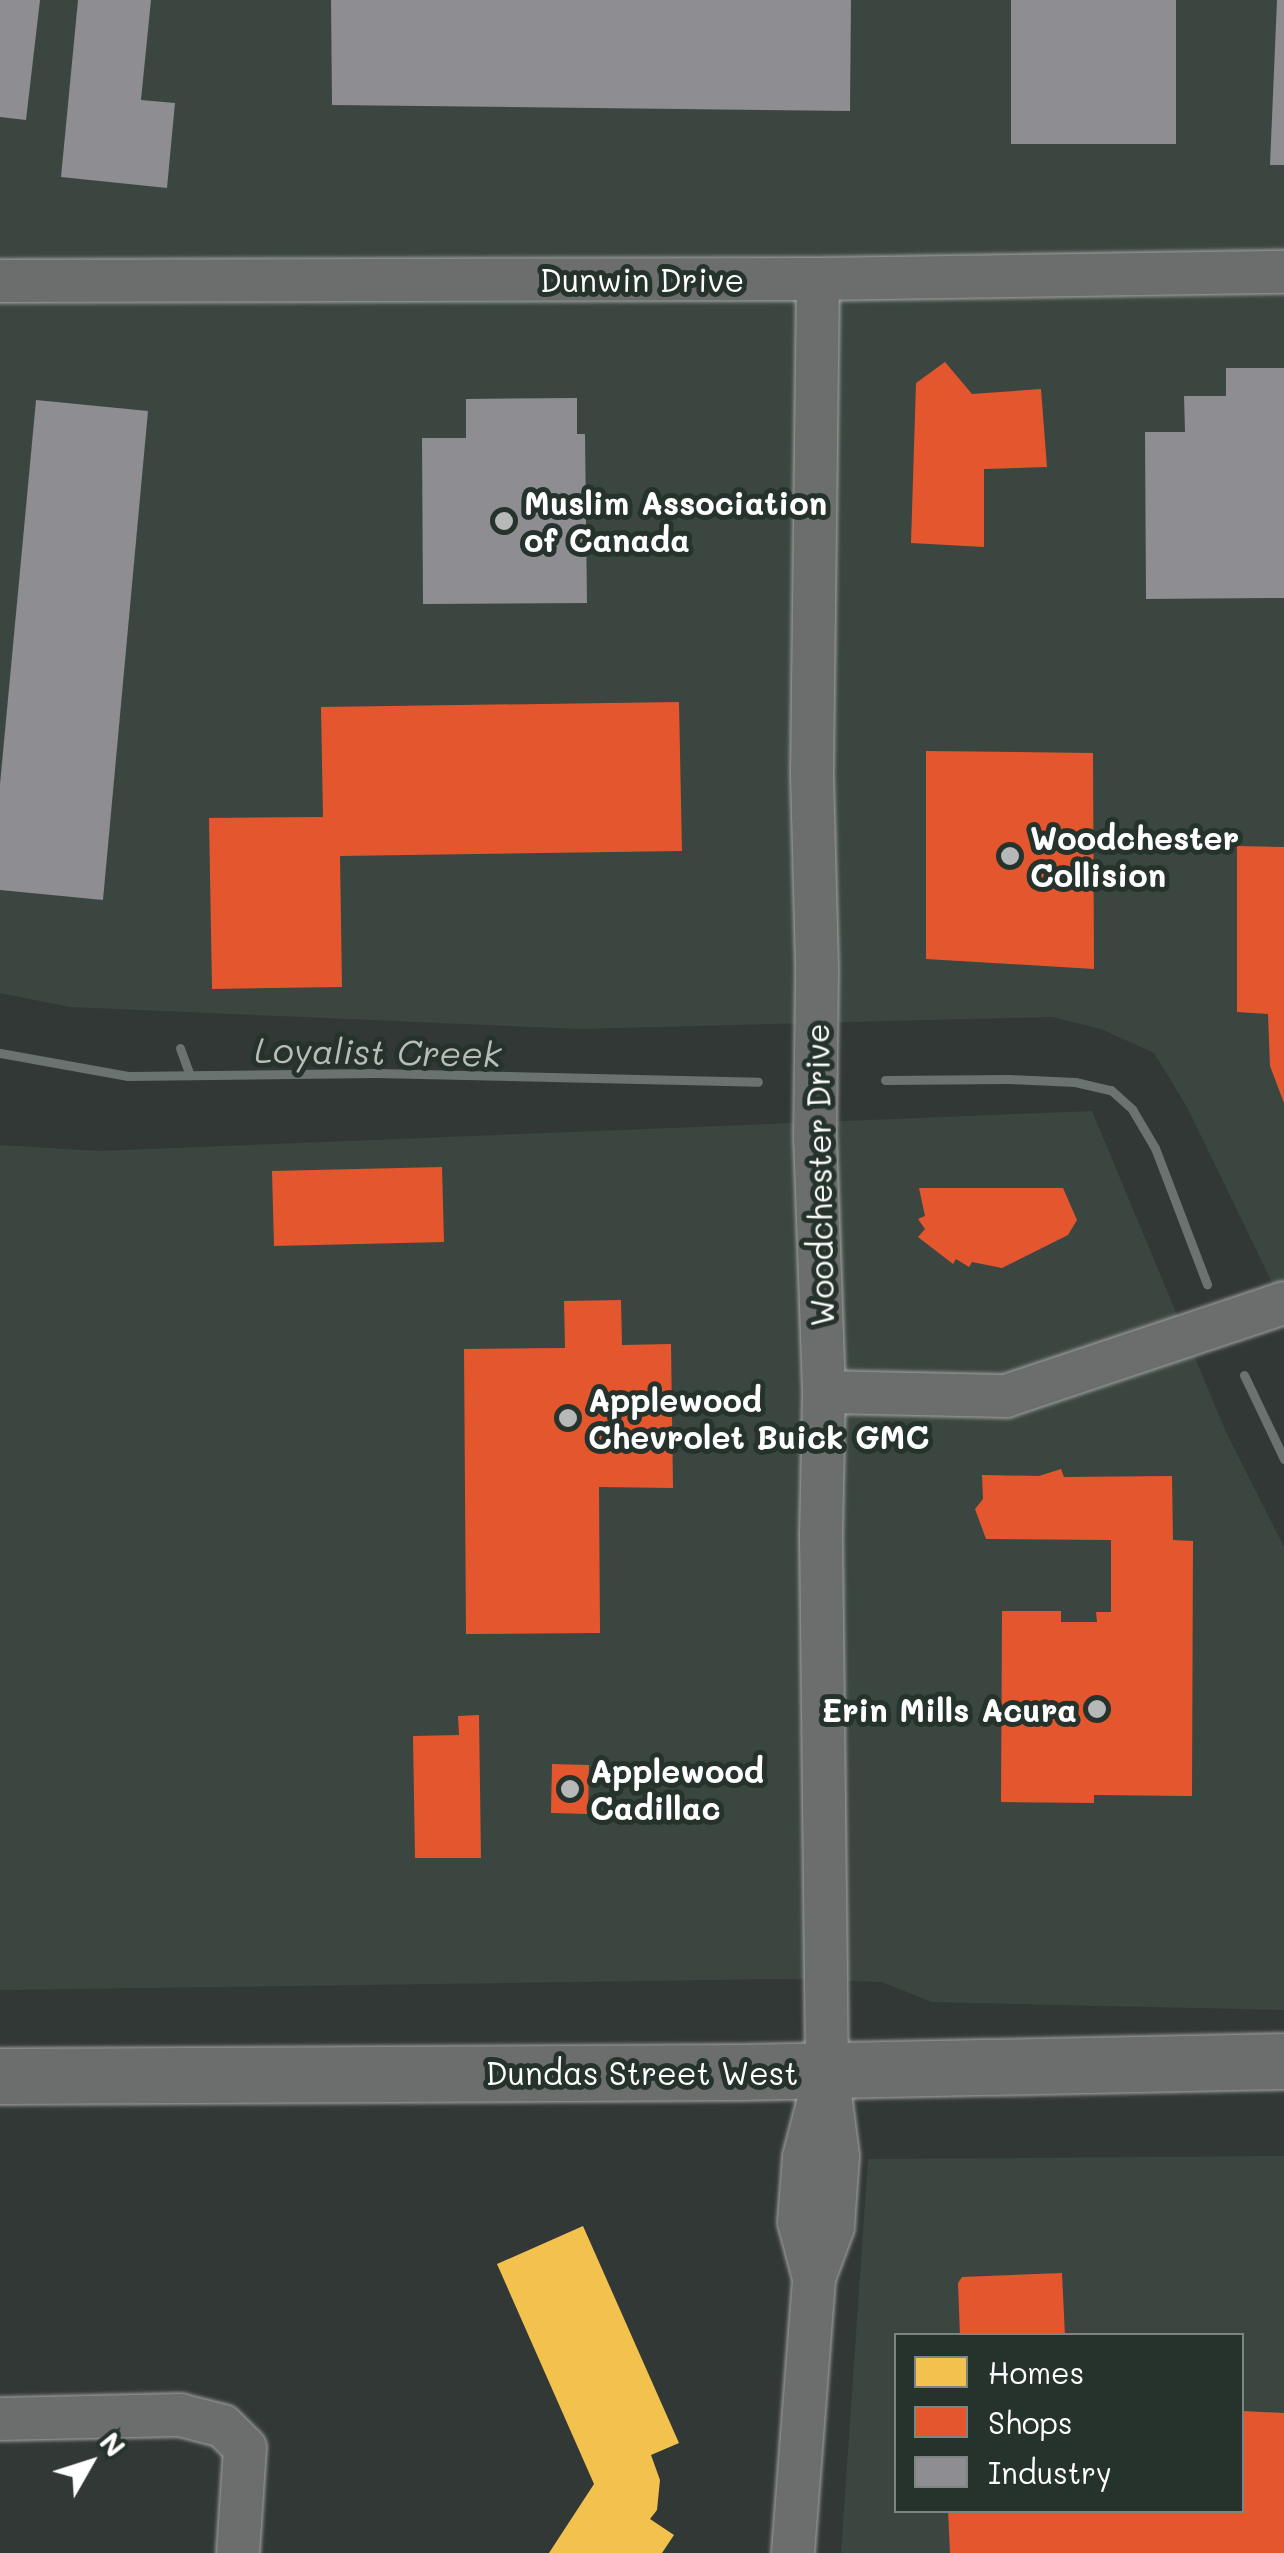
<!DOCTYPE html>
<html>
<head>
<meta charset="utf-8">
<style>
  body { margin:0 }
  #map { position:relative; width:1284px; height:2553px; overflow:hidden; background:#323835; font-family:Mali,sans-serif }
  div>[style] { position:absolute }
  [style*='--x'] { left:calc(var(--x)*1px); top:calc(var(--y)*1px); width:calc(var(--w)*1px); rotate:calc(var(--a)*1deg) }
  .built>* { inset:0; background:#3b4640 }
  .homes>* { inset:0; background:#f2c14e }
  .shops>* { inset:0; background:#e4572e }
  .industry>* { inset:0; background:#8d8d92 }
  .stream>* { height:9px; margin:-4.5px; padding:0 4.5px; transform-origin:4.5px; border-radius:4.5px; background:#6a736f }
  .roads { filter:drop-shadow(0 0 2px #a3a5a4) drop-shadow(0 0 2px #a3a5a4) }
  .minor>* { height:42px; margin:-21px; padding:0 21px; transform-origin:21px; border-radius:21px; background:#6b6e6d }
  .major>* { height:55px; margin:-27.5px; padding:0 27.5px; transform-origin:27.5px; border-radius:27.5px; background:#6b6e6d }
  .dots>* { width:28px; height:28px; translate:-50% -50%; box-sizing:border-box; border:5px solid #26332d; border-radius:50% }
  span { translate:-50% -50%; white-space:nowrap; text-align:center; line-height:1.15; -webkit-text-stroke:10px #26332d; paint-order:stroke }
  .street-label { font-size:32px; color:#fff }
  .poi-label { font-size:32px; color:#fff; font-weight:700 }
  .left { translate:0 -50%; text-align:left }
  .right { translate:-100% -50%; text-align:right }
  .water-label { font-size:35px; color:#b8bcba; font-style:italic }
  .legend { position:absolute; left:894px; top:2333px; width:350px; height:180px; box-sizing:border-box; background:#26332d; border:2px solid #7d8581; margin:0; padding:12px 18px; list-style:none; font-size:30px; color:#fff }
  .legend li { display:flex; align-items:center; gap:20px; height:50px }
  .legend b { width:50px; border:2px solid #7d8581 }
  .north { position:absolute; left:40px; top:2413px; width:100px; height:100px; -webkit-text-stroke:8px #26332d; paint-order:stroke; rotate:51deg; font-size:28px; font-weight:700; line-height:40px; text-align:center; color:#fff }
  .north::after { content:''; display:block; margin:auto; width:35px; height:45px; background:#fff; clip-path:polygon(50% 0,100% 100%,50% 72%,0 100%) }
</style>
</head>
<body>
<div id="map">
  <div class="built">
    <div style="clip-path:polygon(0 0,1284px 0,1284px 1307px,1187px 1107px,1154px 1053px,1101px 1029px,1052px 1017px,580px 1029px,70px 1007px,0 993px)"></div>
    <div style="clip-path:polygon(1092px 1111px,1226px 1432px,1284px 1547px,1284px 2010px,932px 2002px,882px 1982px,789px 1979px,0 1990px,0 1145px,99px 1151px)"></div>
    <div style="clip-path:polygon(evenodd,1284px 2156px,1284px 2553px,841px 2553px,868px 2159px,1284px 2156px,896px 2336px,1242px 2336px,1242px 2510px,896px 2510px,896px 2336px)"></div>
  </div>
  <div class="homes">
    <div style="clip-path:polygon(583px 2226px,679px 2443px,651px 2455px,660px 2480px,657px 2510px,650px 2519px,674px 2535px,662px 2553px,549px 2553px,594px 2484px,497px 2264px)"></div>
  </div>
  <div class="shops">
    <div style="clip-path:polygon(945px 362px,972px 394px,1041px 389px,1047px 467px,984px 469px,984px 547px,911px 543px,916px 383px)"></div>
    <div style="clip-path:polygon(679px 702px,682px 851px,340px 856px,342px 987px,212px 989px,209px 818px,323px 817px,321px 707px)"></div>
    <div style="clip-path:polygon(926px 751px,1093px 753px,1094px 969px,926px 959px)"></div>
    <div style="clip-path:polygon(1237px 846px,1284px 847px,1284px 1103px,1270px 1066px,1268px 1014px,1237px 1012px)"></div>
    <div style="clip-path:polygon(442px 1167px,444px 1242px,274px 1246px,272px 1171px)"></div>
    <div style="clip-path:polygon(919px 1188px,1063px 1188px,1077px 1220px,1068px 1235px,1002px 1268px,972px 1262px,969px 1267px,956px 1259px,953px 1264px,918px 1237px,925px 1229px,918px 1219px,925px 1216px)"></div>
    <div style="clip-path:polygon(621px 1300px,622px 1345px,671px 1344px,673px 1488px,599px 1487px,600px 1633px,466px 1634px,464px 1349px,565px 1348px,564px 1301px)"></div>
    <div style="clip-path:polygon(1061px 1469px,1064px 1477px,1172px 1476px,1173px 1540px,1193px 1541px,1192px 1796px,1094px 1795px,1094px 1803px,1001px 1802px,1002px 1611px,1061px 1611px,1061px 1622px,1097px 1622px,1096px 1612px,1111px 1612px,1111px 1540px,986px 1539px,975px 1509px,983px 1499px,982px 1475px,1039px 1476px)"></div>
    <div style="clip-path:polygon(479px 1715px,481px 1858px,415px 1858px,413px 1736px,459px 1735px,458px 1716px)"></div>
    <div style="clip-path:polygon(552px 1764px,589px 1765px,588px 1814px,551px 1813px)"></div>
    <div style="clip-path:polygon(1062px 2273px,1065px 2336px,960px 2336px,958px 2283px,962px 2277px)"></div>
    <div style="clip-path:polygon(1242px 2411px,1284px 2413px,1284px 2553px,950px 2553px,948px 2510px,1242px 2510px)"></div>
  </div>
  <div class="industry">
    <div style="clip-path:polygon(0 0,40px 0,26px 120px,0 117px)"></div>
    <div style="clip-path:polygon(78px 0,151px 0,141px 100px,175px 103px,167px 188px,61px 177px)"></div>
    <div style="clip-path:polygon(331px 0,851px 0,850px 111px,332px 105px)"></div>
    <div style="clip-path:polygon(1011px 0,1176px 0,1176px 144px,1011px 144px)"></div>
    <div style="clip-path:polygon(1277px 0,1284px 0,1284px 165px,1270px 165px)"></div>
    <div style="clip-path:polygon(1226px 368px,1284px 368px,1284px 598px,1146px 599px,1145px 432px,1185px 432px,1184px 396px,1226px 396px)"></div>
    <div style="clip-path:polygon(577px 398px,577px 434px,585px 434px,587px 603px,423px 604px,422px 438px,466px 438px,466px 399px)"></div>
    <div style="clip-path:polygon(36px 400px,148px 411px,103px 900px,0 890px,0 784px)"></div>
  </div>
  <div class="stream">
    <div style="--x:180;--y:1048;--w:29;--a:70"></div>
    <div style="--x:0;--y:1053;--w:130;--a:10.2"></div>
    <div style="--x:128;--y:1076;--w:248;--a:-0.7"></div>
    <div style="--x:376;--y:1073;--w:382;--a:1.3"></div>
    <div style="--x:885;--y:1080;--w:124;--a:-0.5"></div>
    <div style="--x:1009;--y:1079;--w:66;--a:2.6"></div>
    <div style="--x:1075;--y:1082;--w:37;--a:13"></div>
    <div style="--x:1111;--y:1090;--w:28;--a:42"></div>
    <div style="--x:1132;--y:1109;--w:45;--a:59.5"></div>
    <div style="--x:1155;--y:1148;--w:146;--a:69.1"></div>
    <div style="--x:1244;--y:1375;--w:93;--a:64.5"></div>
  </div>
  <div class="roads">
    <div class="minor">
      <div style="--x:0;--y:281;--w:818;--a:-0.14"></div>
      <div style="--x:818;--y:279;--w:466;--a:-0.9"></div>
      <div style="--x:824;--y:1392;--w:182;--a:1.3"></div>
      <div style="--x:1006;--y:1396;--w:293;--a:-18.5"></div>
      <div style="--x:814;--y:2278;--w:58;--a:-105"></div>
      <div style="--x:799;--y:2222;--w:65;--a:-85.6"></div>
      <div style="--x:804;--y:2157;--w:71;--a:-75.4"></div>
      <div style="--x:0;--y:2419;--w:180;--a:-1.3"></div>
      <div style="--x:180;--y:2415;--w:44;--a:14.3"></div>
      <div style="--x:223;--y:2426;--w:31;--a:45"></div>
      <div style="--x:245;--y:2448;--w:105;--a:93.8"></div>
      <div style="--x:793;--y:2553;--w:276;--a:-85.6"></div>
      <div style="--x:814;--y:2278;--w:54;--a:-69.6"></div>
      <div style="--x:833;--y:2227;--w:71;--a:-86"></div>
      <div style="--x:838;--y:2156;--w:87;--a:-97.3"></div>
      <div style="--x:827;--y:2070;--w:534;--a:-90.64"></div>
      <div style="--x:821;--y:1536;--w:144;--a:-88.8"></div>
      <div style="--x:824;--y:1392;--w:254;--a:-92"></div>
      <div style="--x:815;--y:1138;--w:172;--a:-89.3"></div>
      <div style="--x:817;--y:966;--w:194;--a:-91.5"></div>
      <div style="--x:812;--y:772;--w:493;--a:-89.3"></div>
    </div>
    <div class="major">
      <div style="--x:0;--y:2076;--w:740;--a:-0.31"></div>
      <div style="--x:740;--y:2072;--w:544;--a:-1.16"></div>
    </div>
  </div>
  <div class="dots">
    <div style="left:504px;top:521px;background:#b7b9b8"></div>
    <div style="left:1010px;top:856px;background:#b7b9b8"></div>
    <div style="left:568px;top:1418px;background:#b7b9b8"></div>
    <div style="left:1097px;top:1709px;background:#b7b9b8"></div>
    <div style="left:570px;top:1789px;background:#b7b9b8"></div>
  </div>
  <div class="street-label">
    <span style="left:642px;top:279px">Dunwin Drive</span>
    <span style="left:819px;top:1175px;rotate:-91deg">Woodchester Drive</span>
    <span style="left:642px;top:2072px">Dundas Street West</span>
  </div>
  <div class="poi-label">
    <span class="left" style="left:524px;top:521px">Muslim Association<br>of Canada</span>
    <span class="left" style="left:1030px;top:856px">Woodchester<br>Collision</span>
    <span class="left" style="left:588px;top:1418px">Applewood<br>Chevrolet Buick GMC</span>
    <span class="right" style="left:1077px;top:1709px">Erin Mills Acura</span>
    <span class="left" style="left:590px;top:1789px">Applewood<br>Cadillac</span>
  </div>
  <div class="water-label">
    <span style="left:378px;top:1051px;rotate:1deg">Loyalist Creek</span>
  </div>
  <ul class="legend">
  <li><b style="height:28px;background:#f2c14e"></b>Homes</li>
  <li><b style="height:28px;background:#e4572e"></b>Shops</li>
  <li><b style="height:28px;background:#8d8d92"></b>Industry</li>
  </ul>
  <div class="north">N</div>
</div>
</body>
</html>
